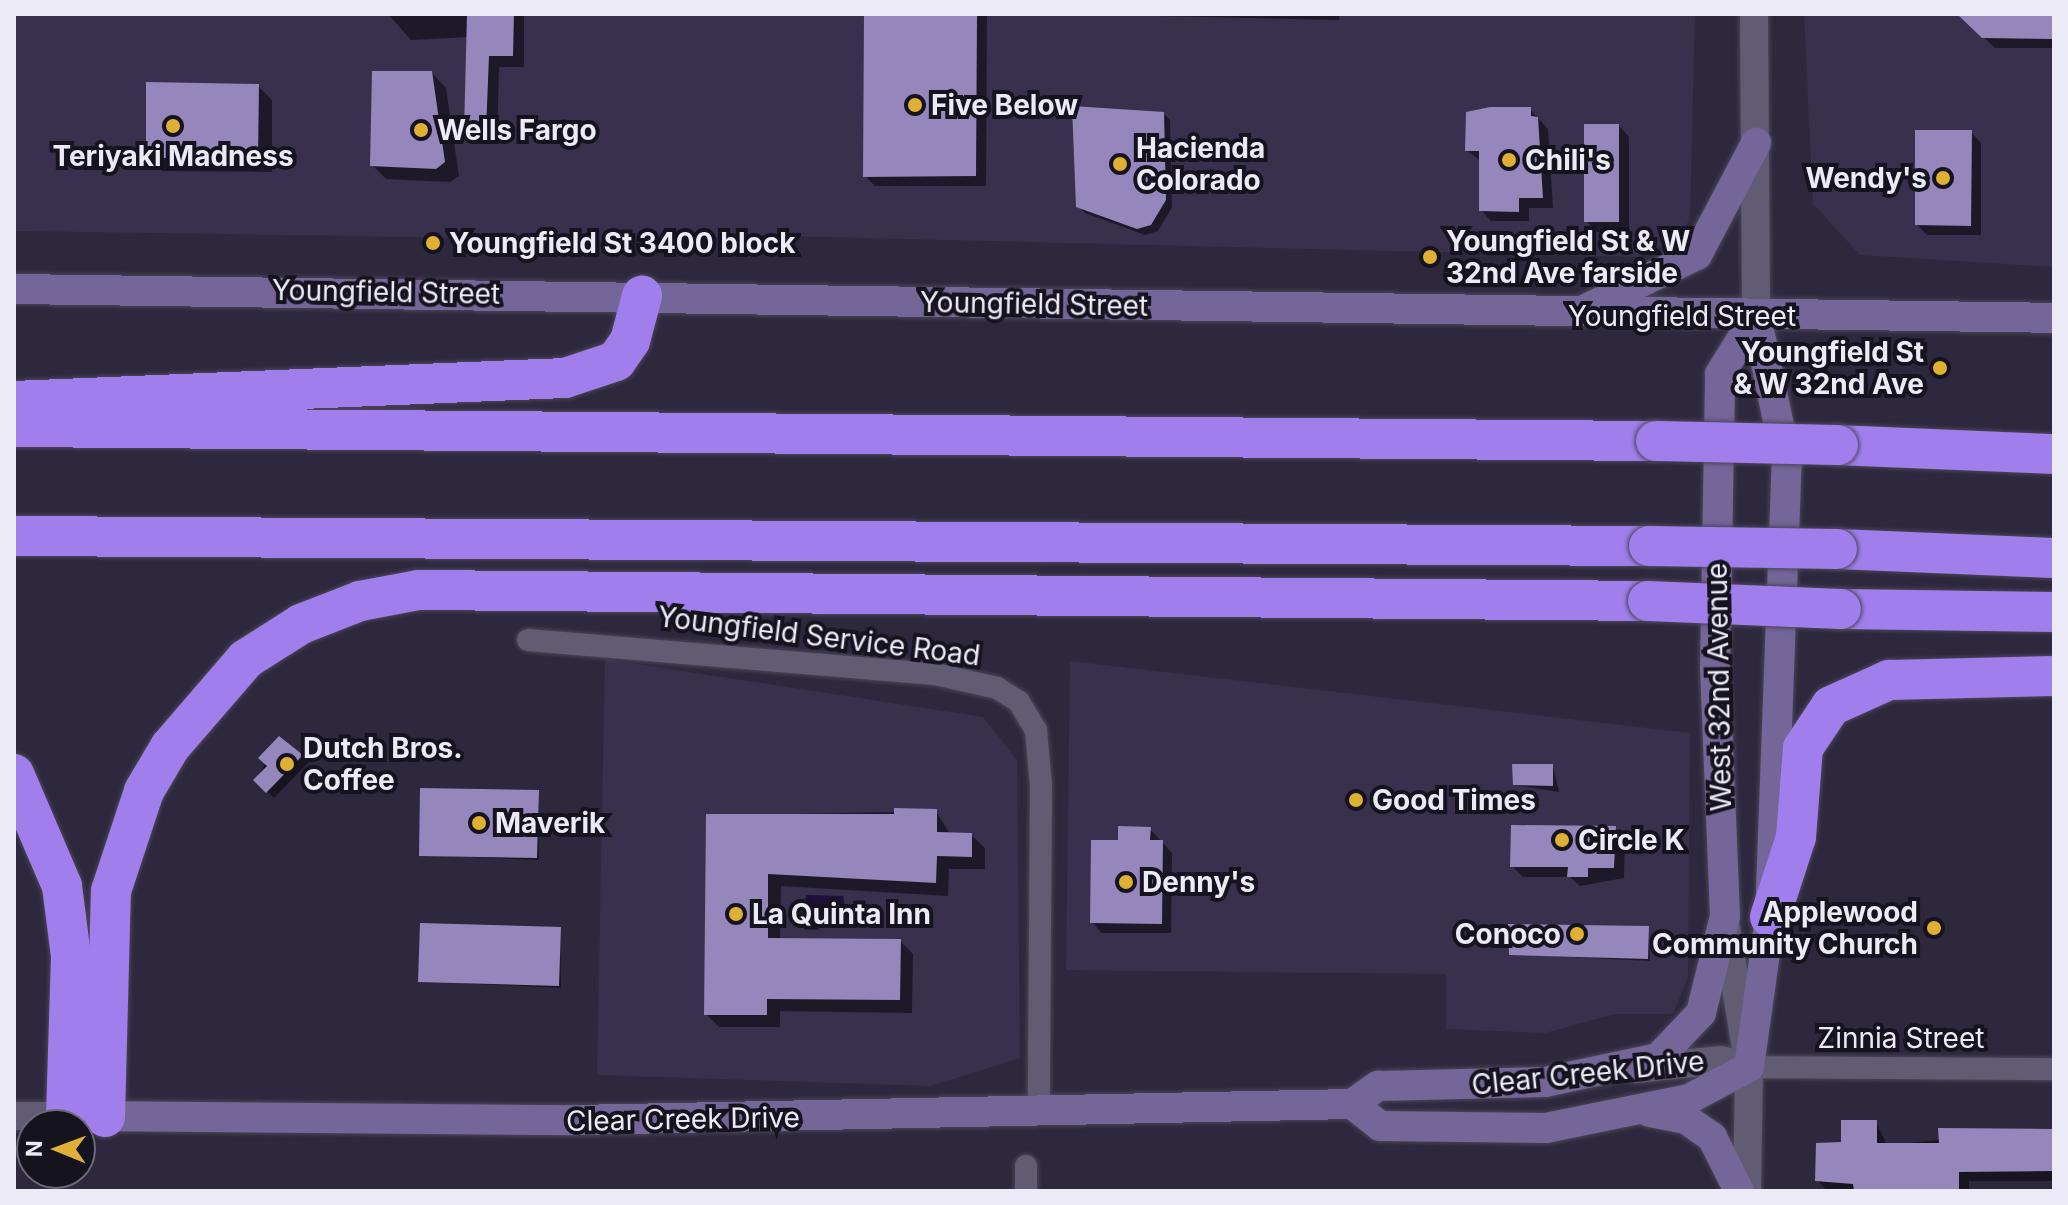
<!DOCTYPE html>
<html>
<head>
<meta charset="utf-8">
<style>
  body { margin:0 }
  #map { position:relative; width:2068px; height:1205px; overflow:hidden; background:#2e283e; font-family:Inter,sans-serif }
  div>[style] { position:absolute }
  [style*='--x'] { left:calc(var(--x)*1px); top:calc(var(--y)*1px); width:calc(var(--w)*1px); rotate:calc(var(--a)*1deg) }
  .built>* { inset:0; background:#38304c }
  .water>* { inset:0; background:#1f103a }
  .shadow>* { inset:0; background:#0007 }
  .building>* { inset:0; background:#9587bb }
  .roads { filter:drop-shadow(0 0 2px #4a4557) drop-shadow(0 0 2px #4a4557) }
  .minor>* { height:22px; margin:-11px; padding:0 11px; transform-origin:11px; border-radius:11px; background:#615b74 }
  .tertiary>* { height:28px; margin:-14px; padding:0 14px; transform-origin:14px; border-radius:14px; background:#615b74 }
  .secondary>* { height:30px; margin:-15px; padding:0 15px; transform-origin:15px; border-radius:15px; background:#746698 }
  .motorway>* { height:40px; margin:-20px; padding:0 20px; transform-origin:20px; border-radius:20px; background:#a07fec }
  .bridges { filter:drop-shadow(0 0 2px #4a4557) drop-shadow(0 0 2px #4a4557) }
  .motorway-bridge>* { height:40px; margin:-20px; padding:0 20px; transform-origin:20px; border-radius:20px; background:#a07fec }
  .dots>* { width:22px; height:22px; translate:-50% -50%; box-sizing:border-box; border:4px solid #15131d; border-radius:50% }
  span { translate:-50% -50%; white-space:nowrap; text-align:center; line-height:1.15; -webkit-text-stroke:8px #15131d; paint-order:stroke }
  .poi-label { font-size:28px; color:#edeaf8; font-weight:700 }
  .left { translate:0 -50%; text-align:left }
  .right { translate:-100% -50%; text-align:right }
  .street-label { font-size:28px; color:#edeaf8 }
  .frame { position:absolute; inset:0; border:16px solid #edeaf8; pointer-events:none }
  .north { position:absolute; left:16px; top:1109px; width:80px; height:80px; box-sizing:border-box; background:#15131d; border:2px solid #6b6975; border-radius:50%; rotate:271deg; font-size:22px; font-weight:700; line-height:32px; text-align:center; color:#edeaf8 }
  .north::after { content:''; display:block; margin:auto; width:28px; height:36px; background:#e0b034; clip-path:polygon(50% 0,100% 100%,50% 72%,0 100%) }
</style>
</head>
<body>
<div id="map">
  <div class="built">
    <div style="clip-path:polygon(14px 14px,1695px 14px,1690px 219px,1677px 240px,1639px 257px,737px 235px,683px 241px,14px 231px)"></div>
    <div style="clip-path:polygon(1804px 14px,2054px 14px,2054px 267px,1860px 255px,1813px 204px)"></div>
    <div style="clip-path:polygon(605px 659px,983px 717px,1017px 760px,1020px 1058px,931px 1086px,597px 1075px)"></div>
    <div style="clip-path:polygon(1070px 661px,1690px 733px,1688px 977px,1673px 1014px,1615px 1014px,1545px 1033px,1446px 1029px,1446px 974px,1066px 970px)"></div>
  </div>
  <div class="water">
    <div style="clip-path:polygon(806px 895px,843px 896px,847px 916px,805px 919px)"></div>
  </div>
  <div class="shadow">
    <div style="clip-path:polygon(388px 14px,524px 14px,524px 67px,499px 67px,497px 142px,477px 141px,466px 130px,468px 37px,411px 40px)"></div>
    <div style="clip-path:polygon(866px 14px,987px 14px,986px 186px,875px 186px,865px 176px)"></div>
    <div style="clip-path:polygon(1067px 14px,1339px 14px,1339px 20px)"></div>
    <div style="clip-path:polygon(1970px 14px,2054px 14px,2054px 48px,1995px 48px,1970px 24px)"></div>
    <div style="clip-path:polygon(432px 73px,446px 88px,459px 176px,450px 182px,386px 179px,372px 165px)"></div>
    <div style="clip-path:polygon(258px 86px,272px 100px,272px 172px,162px 171px,148px 157px)"></div>
    <div style="clip-path:polygon(1530px 109px,1548px 129px,1553px 208px,1529px 208px,1529px 221px,1491px 221px,1481px 210px,1481px 161px,1467px 151px)"></div>
    <div style="clip-path:polygon(1164px 114px,1170px 120px,1172px 207px,1158px 231px,1145px 235px,1085px 213px,1078px 206px)"></div>
    <div style="clip-path:polygon(1619px 126px,1629px 137px,1629px 232px,1597px 232px,1586px 221px)"></div>
    <div style="clip-path:polygon(1971px 132px,1981px 143px,1981px 235px,1927px 235px,1917px 225px)"></div>
    <div style="clip-path:polygon(279px 739px,308px 763px,274px 798px,256px 780px)"></div>
    <div style="clip-path:polygon(1553px 766px,1559px 792px,1515px 785px)"></div>
    <div style="clip-path:polygon(538px 792px,539px 860px,421px 855px)"></div>
    <div style="clip-path:polygon(936px 811px,950px 834px,971px 835px,985px 848px,985px 869px,949px 869px,948px 896px,781px 886px,780px 940px,900px 941px,913px 954px,912px 1013px,780px 1011px,780px 1027px,719px 1027px,706px 1014px,708px 816px)"></div>
    <div style="clip-path:polygon(1615px 828px,1625px 839px,1624px 878px,1580px 886px,1570px 877px,1523px 877px,1512px 866px)"></div>
    <div style="clip-path:polygon(1150px 829px,1172px 853px,1171px 933px,1102px 933px,1092px 922px,1120px 842px)"></div>
    <div style="clip-path:polygon(1648px 928px,1650px 961px,1511px 954px)"></div>
    <div style="clip-path:polygon(560px 929px,561px 988px,420px 981px)"></div>
    <div style="clip-path:polygon(1876px 1122px,1887px 1145px,2054px 1129px,2054px 1181px,1969px 1181px,1969px 1191px,1827px 1191px,1817px 1180px,1843px 1144px)"></div>
    <div style="clip-path:polygon(1091px 1189px,1132px 1189px,1134px 1191px,1091px 1191px)"></div>
  </div>
  <div class="building">
    <div style="clip-path:polygon(467px 14px,514px 14px,513px 56px,489px 56px,486px 131px,464px 131px)"></div>
    <div style="clip-path:polygon(864px 14px,977px 14px,976px 176px,863px 177px)"></div>
    <div style="clip-path:polygon(1957px 14px,2054px 14px,2054px 39px,1982px 38px)"></div>
    <div style="clip-path:polygon(372px 71px,432px 71px,445px 162px,436px 169px,370px 166px)"></div>
    <div style="clip-path:polygon(146px 82px,259px 84px,258px 158px,146px 158px)"></div>
    <div style="clip-path:polygon(1072px 106px,1164px 112px,1166px 200px,1151px 225px,1137px 229px,1076px 207px)"></div>
    <div style="clip-path:polygon(1490px 107px,1531px 107px,1531px 116px,1538px 117px,1543px 198px,1519px 198px,1519px 212px,1479px 211px,1479px 151px,1465px 151px,1466px 112px)"></div>
    <div style="clip-path:polygon(1584px 124px,1619px 124px,1619px 222px,1584px 222px)"></div>
    <div style="clip-path:polygon(1915px 130px,1972px 130px,1971px 226px,1915px 225px)"></div>
    <div style="clip-path:polygon(279px 736px,303px 755px,266px 793px,253px 780px,267px 766px,258px 758px)"></div>
    <div style="clip-path:polygon(1512px 764px,1553px 764px,1553px 786px,1513px 785px)"></div>
    <div style="clip-path:polygon(420px 788px,539px 790px,537px 858px,419px 856px)"></div>
    <div style="clip-path:polygon(894px 808px,937px 809px,937px 832px,972px 833px,972px 857px,937px 856px,936px 883px,768px 874px,768px 938px,901px 939px,900px 1000px,767px 999px,767px 1015px,704px 1015px,706px 814px,894px 814px)"></div>
    <div style="clip-path:polygon(1511px 825px,1616px 826px,1614px 868px,1588px 868px,1588px 877px,1567px 877px,1568px 867px,1510px 867px)"></div>
    <div style="clip-path:polygon(1118px 826px,1151px 827px,1150px 840px,1163px 840px,1162px 924px,1090px 923px,1091px 840px,1118px 840px)"></div>
    <div style="clip-path:polygon(420px 923px,561px 927px,559px 986px,418px 982px)"></div>
    <div style="clip-path:polygon(1508px 924px,1649px 926px,1648px 959px,1509px 955px)"></div>
    <div style="clip-path:polygon(1841px 1120px,1877px 1120px,1877px 1143px,1939px 1143px,1938px 1128px,2054px 1129px,2054px 1171px,1959px 1172px,1959px 1191px,1854px 1191px,1853px 1184px,1815px 1181px,1816px 1143px,1841px 1142px)"></div>
  </div>
  <div class="roads">
    <div class="minor">
      <div style="--x:528;--y:640;--w:408;--a:4.8"></div>
      <div style="--x:935;--y:674;--w:64;--a:12.7"></div>
      <div style="--x:997;--y:688;--w:26;--a:32"></div>
      <div style="--x:1019;--y:702;--w:33;--a:59"></div>
      <div style="--x:1036;--y:730;--w:56;--a:84.9"></div>
      <div style="--x:1041;--y:786;--w:327;--a:90.4"></div>
      <div style="--x:1749;--y:1067;--w:305;--a:0.4"></div>
      <div style="--x:1026;--y:1191;--w:25;--a:-90"></div>
    </div>
    <div class="tertiary">
      <div style="--x:1754;--y:14;--w:302;--a:89.6"></div>
      <div style="--x:1725;--y:922;--w:147;--a:80.6"></div>
      <div style="--x:1749;--y:1067;--w:124;--a:90.9"></div>
      <div style="--x:1635;--y:1069;--w:86;--a:-6"></div>
      <div style="--x:1721;--y:1060;--w:29;--a:14"></div>
      <div style="--x:14;--y:1116;--w:52;--a:0"></div>
    </div>
    <div class="secondary">
      <div style="--x:14;--y:289;--w:2040;--a:0.81"></div>
      <div style="--x:1582;--y:311;--w:128;--a:-26"></div>
      <div style="--x:1697;--y:255;--w:127;--a:-62.2"></div>
      <div style="--x:1352;--y:1104;--w:36;--a:38"></div>
      <div style="--x:1380;--y:1126;--w:166;--a:0.7"></div>
      <div style="--x:1546;--y:1128;--w:146;--a:-11.5"></div>
      <div style="--x:1689;--y:1099;--w:68;--a:-28.1"></div>
      <div style="--x:1749;--y:1067;--w:151;--a:-82"></div>
      <div style="--x:1770;--y:917;--w:453;--a:-87.9"></div>
      <div style="--x:1787;--y:464;--w:151;--a:-101.8"></div>
      <div style="--x:1650;--y:1112;--w:37;--a:11"></div>
      <div style="--x:1686;--y:1119;--w:32;--a:35"></div>
      <div style="--x:1712;--y:1137;--w:60;--a:63.4"></div>
      <div style="--x:87;--y:1116;--w:489;--a:0.5"></div>
      <div style="--x:576;--y:1120;--w:776;--a:-1.18"></div>
      <div style="--x:1352;--y:1104;--w:32;--a:-35"></div>
      <div style="--x:1378;--y:1086;--w:167;--a:-1.4"></div>
      <div style="--x:1545;--y:1082;--w:116;--a:-12"></div>
      <div style="--x:1658;--y:1058;--w:62;--a:-46.3"></div>
      <div style="--x:1701;--y:1013;--w:100;--a:-76.1"></div>
      <div style="--x:1725;--y:916;--w:247;--a:-92.3"></div>
      <div style="--x:1715;--y:669;--w:295;--a:-89"></div>
      <div style="--x:1720;--y:374;--w:68;--a:-58.2"></div>
    </div>
    <div class="motorway">
      <div style="--x:14;--y:401;--w:551;--a:-2.39"></div>
      <div style="--x:565;--y:378;--w:54;--a:-18.4"></div>
      <div style="--x:616;--y:361;--w:24;--a:-55"></div>
      <div style="--x:630;--y:341;--w:47;--a:-75.1"></div>
      <div style="--x:14;--y:427;--w:1642;--a:0.49"></div>
      <div style="--x:1838;--y:445;--w:216;--a:2.4"></div>
      <div style="--x:14;--y:536;--w:1635;--a:0.35"></div>
      <div style="--x:1837;--y:549;--w:217;--a:2.4"></div>
      <div style="--x:1841;--y:609;--w:213;--a:0.8"></div>
      <div style="--x:14;--y:774;--w:122;--a:66.8"></div>
      <div style="--x:62;--y:886;--w:71;--a:82.7"></div>
      <div style="--x:71;--y:956;--w:160;--a:91.8"></div>
      <div style="--x:1770;--y:917;--w:84;--a:-72"></div>
      <div style="--x:1796;--y:837;--w:89;--a:-85.5"></div>
      <div style="--x:1803;--y:748;--w:50;--a:-56.3"></div>
      <div style="--x:1831;--y:706;--w:64;--a:-24.1"></div>
      <div style="--x:1889;--y:680;--w:165;--a:-1.4"></div>
      <div style="--x:105;--y:1117;--w:226;--a:-88.5"></div>
      <div style="--x:111;--y:891;--w:105;--a:-71.7"></div>
      <div style="--x:144;--y:791;--w:51;--a:-59.4"></div>
      <div style="--x:170;--y:747;--w:116;--a:-49.2"></div>
      <div style="--x:246;--y:659;--w:65;--a:-32.5"></div>
      <div style="--x:301;--y:624;--w:63;--a:-21.3"></div>
      <div style="--x:360;--y:601;--w:59;--a:-10.7"></div>
      <div style="--x:418;--y:590;--w:1230;--a:0.51"></div>
    </div>
  </div>
  <div class="bridges">
    <div class="motorway-bridge">
      <div style="--x:1656;--y:441;--w:182;--a:1.3"></div>
      <div style="--x:1649;--y:546;--w:188;--a:0.9"></div>
      <div style="--x:1648;--y:601;--w:193;--a:2.4"></div>
    </div>
  </div>
  <div class="dots">
    <div style="left:915px;top:105px;background:#e0b034"></div>
    <div style="left:173px;top:126px;background:#e0b034"></div>
    <div style="left:421px;top:130px;background:#e0b034"></div>
    <div style="left:1509px;top:160px;background:#e0b034"></div>
    <div style="left:1120px;top:164px;background:#e0b034"></div>
    <div style="left:1943px;top:178px;background:#e0b034"></div>
    <div style="left:433px;top:243px;background:#e0b034"></div>
    <div style="left:1430px;top:257px;background:#e0b034"></div>
    <div style="left:1940px;top:368px;background:#e0b034"></div>
    <div style="left:287px;top:764px;background:#e0b034"></div>
    <div style="left:1356px;top:800px;background:#e0b034"></div>
    <div style="left:479px;top:823px;background:#e0b034"></div>
    <div style="left:1562px;top:840px;background:#e0b034"></div>
    <div style="left:1126px;top:882px;background:#e0b034"></div>
    <div style="left:736px;top:914px;background:#e0b034"></div>
    <div style="left:1934px;top:928px;background:#e0b034"></div>
    <div style="left:1577px;top:934px;background:#e0b034"></div>
  </div>
  <div class="poi-label">
    <span class="left" style="left:931px;top:105px">Five Below</span>
    <span class="left" style="left:437px;top:130px">Wells Fargo</span>
    <span class="left" style="left:1136px;top:164px">Hacienda<br>Colorado</span>
    <span style="left:173px;top:156px">Teriyaki Madness</span>
    <span class="left" style="left:1525px;top:160px">Chili's</span>
    <span class="right" style="left:1927px;top:178px">Wendy's</span>
    <span class="left" style="left:1446px;top:257px">Youngfield St &amp; W<br>32nd Ave farside</span>
    <span class="left" style="left:449px;top:243px">Youngfield St 3400 block</span>
    <span class="right" style="left:1924px;top:368px">Youngfield St<br>&amp; W 32nd Ave</span>
    <span class="left" style="left:303px;top:764px">Dutch Bros.<br>Coffee</span>
    <span class="left" style="left:1372px;top:800px">Good Times</span>
    <span class="left" style="left:495px;top:823px">Maverik</span>
    <span class="left" style="left:1578px;top:840px">Circle K</span>
    <span class="left" style="left:1142px;top:882px">Denny's</span>
    <span class="right" style="left:1918px;top:928px">Applewood<br>Community Church</span>
    <span class="left" style="left:752px;top:914px">La Quinta Inn</span>
    <span class="right" style="left:1561px;top:934px">Conoco</span>
  </div>
  <div class="street-label">
    <span style="left:386px;top:292px;rotate:1deg">Youngfield Street</span>
    <span style="left:1034px;top:304px;rotate:1deg">Youngfield Street</span>
    <span style="left:1682px;top:316px">Youngfield Street</span>
    <span style="left:819px;top:636px;rotate:7deg">Youngfield Service Road</span>
    <span style="left:1719px;top:687px;rotate:-91deg">West 32nd Avenue</span>
    <span style="left:1901px;top:1038px">Zinnia Street</span>
    <span style="left:1588px;top:1073px;rotate:-6deg">Clear Creek Drive</span>
    <span style="left:683px;top:1119px;rotate:-1deg">Clear Creek Drive</span>
  </div>
  <div class="frame"></div>
  <div class="north">N</div>
</div>
</body>
</html>
